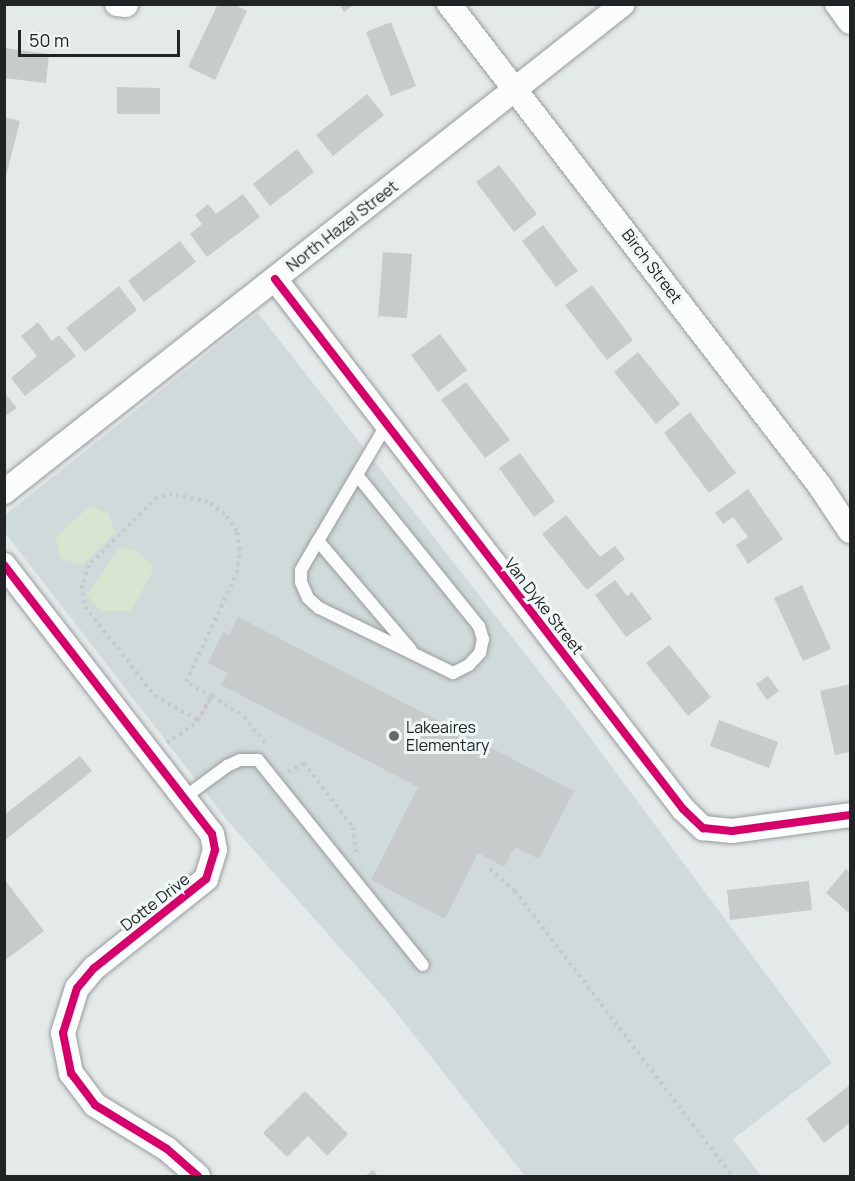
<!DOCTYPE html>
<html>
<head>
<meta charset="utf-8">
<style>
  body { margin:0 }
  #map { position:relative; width:855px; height:1181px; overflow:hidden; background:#e4e9e9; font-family:Manrope,sans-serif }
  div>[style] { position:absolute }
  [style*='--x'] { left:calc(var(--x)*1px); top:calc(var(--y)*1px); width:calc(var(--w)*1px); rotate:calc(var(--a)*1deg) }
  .built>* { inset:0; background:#d0dada }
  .green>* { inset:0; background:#d6e5d0 }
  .building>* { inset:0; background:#c7cbcb }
  .path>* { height:4px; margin-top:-2px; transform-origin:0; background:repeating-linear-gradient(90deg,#c7c8c8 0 3px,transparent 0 7.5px) }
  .roads { filter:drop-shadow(0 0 2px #999c9c) drop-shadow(0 0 2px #999c9c) }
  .lane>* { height:12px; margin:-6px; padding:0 6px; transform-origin:6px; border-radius:6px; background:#fbfcfc }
  .street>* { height:24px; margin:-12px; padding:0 12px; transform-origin:12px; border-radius:12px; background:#fbfcfc }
  .cycleway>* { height:8px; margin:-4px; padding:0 4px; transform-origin:4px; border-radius:4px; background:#d6006c }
  .dots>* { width:16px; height:16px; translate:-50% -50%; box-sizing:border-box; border:3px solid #f0f7f7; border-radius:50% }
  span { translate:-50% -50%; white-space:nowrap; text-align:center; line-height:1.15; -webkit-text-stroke:6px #f0f7f7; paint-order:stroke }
  .street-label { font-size:16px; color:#212424 }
  .poi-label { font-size:16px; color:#212424 }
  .left { translate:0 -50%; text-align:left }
  .frame { position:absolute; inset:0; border:6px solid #212424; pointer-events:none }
  .scale { position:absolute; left:18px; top:30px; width:162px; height:27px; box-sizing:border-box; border:3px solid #212424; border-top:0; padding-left:8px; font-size:18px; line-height:21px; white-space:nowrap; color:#212424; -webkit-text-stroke:4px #f0f7f7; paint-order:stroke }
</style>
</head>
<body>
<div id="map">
  <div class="built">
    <div style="clip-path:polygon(258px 313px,574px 716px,832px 1063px,733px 1139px,761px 1176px,525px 1176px,388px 1002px,227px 820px,5px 533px,5px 515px)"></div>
  </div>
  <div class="green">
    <div style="clip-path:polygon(90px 506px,109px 514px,115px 533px,82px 565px,60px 558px,56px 537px)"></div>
    <div style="clip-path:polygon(120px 547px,135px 550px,152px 564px,151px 576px,130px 611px,100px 611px,87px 595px)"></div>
  </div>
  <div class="building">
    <div style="clip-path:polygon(218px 4px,233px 4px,247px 11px,215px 80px,188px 67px)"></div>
    <div style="clip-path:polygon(339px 4px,355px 4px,344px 12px)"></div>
    <div style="clip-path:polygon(391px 22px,416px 86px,391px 96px,366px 32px)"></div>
    <div style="clip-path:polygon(4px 48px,49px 54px,46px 83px,4px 78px)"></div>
    <div style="clip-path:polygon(117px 87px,160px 88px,160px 114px,117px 114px)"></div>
    <div style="clip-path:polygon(367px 94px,384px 115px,333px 156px,316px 135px)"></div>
    <div style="clip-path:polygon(4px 117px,20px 121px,5px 180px,4px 180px)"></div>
    <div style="clip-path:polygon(297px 149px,314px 172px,270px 206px,253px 184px)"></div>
    <div style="clip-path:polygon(499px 165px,537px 214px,514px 232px,476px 182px)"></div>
    <div style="clip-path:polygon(243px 194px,260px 217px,207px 257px,190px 234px,202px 224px,195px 215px,208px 204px,216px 214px)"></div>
    <div style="clip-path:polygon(543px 225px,578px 271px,556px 287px,522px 241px)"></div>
    <div style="clip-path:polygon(180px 241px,196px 262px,144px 302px,128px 281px)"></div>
    <div style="clip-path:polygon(383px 252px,412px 254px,407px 318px,378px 316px)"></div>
    <div style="clip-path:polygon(592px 285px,633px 340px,607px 360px,565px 305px)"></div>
    <div style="clip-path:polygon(119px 286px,137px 310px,85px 352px,66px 328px)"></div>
    <div style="clip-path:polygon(38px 322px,52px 341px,59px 335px,76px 356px,25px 396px,11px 378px,37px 356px,21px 336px)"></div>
    <div style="clip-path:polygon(440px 334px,467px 370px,438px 392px,411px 355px)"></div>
    <div style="clip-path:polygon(638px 352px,680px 404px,656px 424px,614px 372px)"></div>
    <div style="clip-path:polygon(466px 382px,510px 440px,485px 458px,441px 400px)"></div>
    <div style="clip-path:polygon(4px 392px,17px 408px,4px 417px)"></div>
    <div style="clip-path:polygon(690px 412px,736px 473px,709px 493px,664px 433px)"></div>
    <div style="clip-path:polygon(520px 453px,555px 501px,534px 517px,499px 468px)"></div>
    <div style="clip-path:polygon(748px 489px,783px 539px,748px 564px,736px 545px,748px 537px,733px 517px,723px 524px,715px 513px)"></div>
    <div style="clip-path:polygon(566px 515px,600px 557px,615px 546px,625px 559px,587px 590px,542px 534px)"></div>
    <div style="clip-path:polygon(615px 580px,627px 596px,632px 592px,652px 619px,626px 637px,595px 595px)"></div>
    <div style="clip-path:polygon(802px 585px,831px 649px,803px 661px,774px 598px)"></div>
    <div style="clip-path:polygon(238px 617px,574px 791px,539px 859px,515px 847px,504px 867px,478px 853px,445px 919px,371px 880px,418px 787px,221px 685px,228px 673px,208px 663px,223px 632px,229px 635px)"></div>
    <div style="clip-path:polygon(669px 645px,711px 697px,688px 716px,646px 663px)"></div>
    <div style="clip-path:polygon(768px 676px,779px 691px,767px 700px,756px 684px)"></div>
    <div style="clip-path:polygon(850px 684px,850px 752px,835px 755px,820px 691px)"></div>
    <div style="clip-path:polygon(719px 720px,778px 742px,769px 768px,710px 746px)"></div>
    <div style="clip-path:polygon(80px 756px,92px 771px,4px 841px,4px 815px)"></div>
    <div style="clip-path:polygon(846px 869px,850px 872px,850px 914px,826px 893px)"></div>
    <div style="clip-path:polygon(4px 879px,44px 931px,4px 961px)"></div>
    <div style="clip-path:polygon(809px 881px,812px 910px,730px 920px,727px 890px)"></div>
    <div style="clip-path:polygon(850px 1085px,850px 1123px,824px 1143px,806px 1119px)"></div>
    <div style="clip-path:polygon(305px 1091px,348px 1134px,327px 1156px,308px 1136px,287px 1157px,263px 1133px)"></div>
    <div style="clip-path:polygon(373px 1170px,378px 1176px,365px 1176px)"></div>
  </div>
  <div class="path">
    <div style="--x:167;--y:743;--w:37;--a:-35"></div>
    <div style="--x:197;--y:722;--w:30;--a:-60"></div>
    <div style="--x:212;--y:696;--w:30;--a:-152"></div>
    <div style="--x:186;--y:682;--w:120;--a:-64.9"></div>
    <div style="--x:237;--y:573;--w:23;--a:-83"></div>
    <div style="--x:240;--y:550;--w:19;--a:-99"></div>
    <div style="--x:237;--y:531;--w:21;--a:-125"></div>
    <div style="--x:225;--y:514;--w:21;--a:-145"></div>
    <div style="--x:208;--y:502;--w:37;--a:-167"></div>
    <div style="--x:172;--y:494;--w:15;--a:169"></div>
    <div style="--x:157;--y:497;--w:96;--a:135"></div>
    <div style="--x:89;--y:565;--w:21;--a:109"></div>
    <div style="--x:82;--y:585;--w:22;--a:82"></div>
    <div style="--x:85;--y:607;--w:113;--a:51.8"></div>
    <div style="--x:155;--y:696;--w:49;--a:29.2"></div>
    <div style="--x:198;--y:720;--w:28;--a:-60"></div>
    <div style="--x:212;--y:696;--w:38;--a:33"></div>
    <div style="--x:244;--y:717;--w:36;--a:51"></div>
    <div style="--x:288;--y:772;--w:18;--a:-29"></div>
    <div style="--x:304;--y:763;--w:81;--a:52.6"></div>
    <div style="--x:353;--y:827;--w:27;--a:84"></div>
    <div style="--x:490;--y:869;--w:33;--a:41"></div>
    <div style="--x:515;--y:891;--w:358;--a:52.7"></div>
  </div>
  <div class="roads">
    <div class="lane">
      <div style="--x:357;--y:475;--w:194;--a:51.1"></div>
      <div style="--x:479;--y:626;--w:14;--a:73"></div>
      <div style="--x:483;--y:639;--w:14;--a:102"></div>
      <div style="--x:480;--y:653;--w:16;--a:133"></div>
      <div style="--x:469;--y:665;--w:18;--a:153"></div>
      <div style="--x:453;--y:673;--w:149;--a:-154.1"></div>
      <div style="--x:319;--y:608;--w:15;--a:-138"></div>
      <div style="--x:308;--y:598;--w:17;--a:-114"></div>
      <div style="--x:301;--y:582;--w:12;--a:-90"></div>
      <div style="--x:301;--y:570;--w:34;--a:-60"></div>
      <div style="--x:318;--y:541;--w:136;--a:-59.5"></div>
      <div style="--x:318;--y:541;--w:143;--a:49.5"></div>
      <div style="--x:185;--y:797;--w:52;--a:-36.4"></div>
      <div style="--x:227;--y:766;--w:14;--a:-25"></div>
      <div style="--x:240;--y:760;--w:18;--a:0"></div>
      <div style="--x:258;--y:760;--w:263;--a:51.2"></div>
    </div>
    <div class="street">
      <div style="--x:117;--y:4;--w:9;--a:6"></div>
      <div style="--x:449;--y:4;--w:608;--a:52.41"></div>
      <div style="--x:820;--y:486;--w:54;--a:56.3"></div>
      <div style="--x:837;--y:4;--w:22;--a:54"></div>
      <div style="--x:275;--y:279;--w:669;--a:52.41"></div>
      <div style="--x:683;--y:809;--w:28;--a:44"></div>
      <div style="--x:703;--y:828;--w:29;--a:6"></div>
      <div style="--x:732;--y:831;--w:119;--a:-7.7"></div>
      <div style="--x:4;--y:492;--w:788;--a:-38.25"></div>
      <div style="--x:4;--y:565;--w:340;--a:52.3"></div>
      <div style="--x:212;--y:834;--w:16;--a:79"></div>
      <div style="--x:215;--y:850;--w:30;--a:107"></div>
      <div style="--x:206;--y:879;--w:143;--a:141.5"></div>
      <div style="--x:94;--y:968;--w:26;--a:130"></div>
      <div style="--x:77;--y:988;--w:47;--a:107.3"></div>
      <div style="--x:63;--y:1033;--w:41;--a:78.7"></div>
      <div style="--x:71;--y:1073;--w:40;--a:53"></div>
      <div style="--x:95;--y:1105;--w:84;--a:31.4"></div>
      <div style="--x:167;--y:1149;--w:41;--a:41.1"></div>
    </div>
  </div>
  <div class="cycleway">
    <div style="--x:275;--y:279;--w:669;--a:52.41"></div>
    <div style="--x:683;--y:809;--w:28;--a:44"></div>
    <div style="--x:703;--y:828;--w:29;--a:6"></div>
    <div style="--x:732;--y:831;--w:119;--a:-7.7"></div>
    <div style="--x:4;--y:565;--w:340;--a:52.3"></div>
    <div style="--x:212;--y:834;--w:16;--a:79"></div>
    <div style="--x:215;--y:850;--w:30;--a:107"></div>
    <div style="--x:206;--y:879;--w:143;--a:141.5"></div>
    <div style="--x:94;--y:968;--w:26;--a:130"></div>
    <div style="--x:77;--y:988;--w:47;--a:107.3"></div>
    <div style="--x:63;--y:1033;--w:41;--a:78.7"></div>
    <div style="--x:71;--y:1073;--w:40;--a:53"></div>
    <div style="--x:95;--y:1105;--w:84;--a:31.4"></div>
    <div style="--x:167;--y:1149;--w:41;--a:41.1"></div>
  </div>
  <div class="dots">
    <div style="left:394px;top:736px;background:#656969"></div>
  </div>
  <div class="street-label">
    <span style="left:342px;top:226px;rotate:-38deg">North Hazel Street</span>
    <span style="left:652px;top:266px;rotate:53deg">Birch Street</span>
    <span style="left:544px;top:606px;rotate:52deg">Van Dyke Street</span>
    <span style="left:155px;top:902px;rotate:-38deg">Dotte Drive</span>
  </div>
  <div class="poi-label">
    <span class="left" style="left:406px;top:736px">Lakeaires<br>Elementary</span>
  </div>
  <div class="frame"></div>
  <div class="scale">50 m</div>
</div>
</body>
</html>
